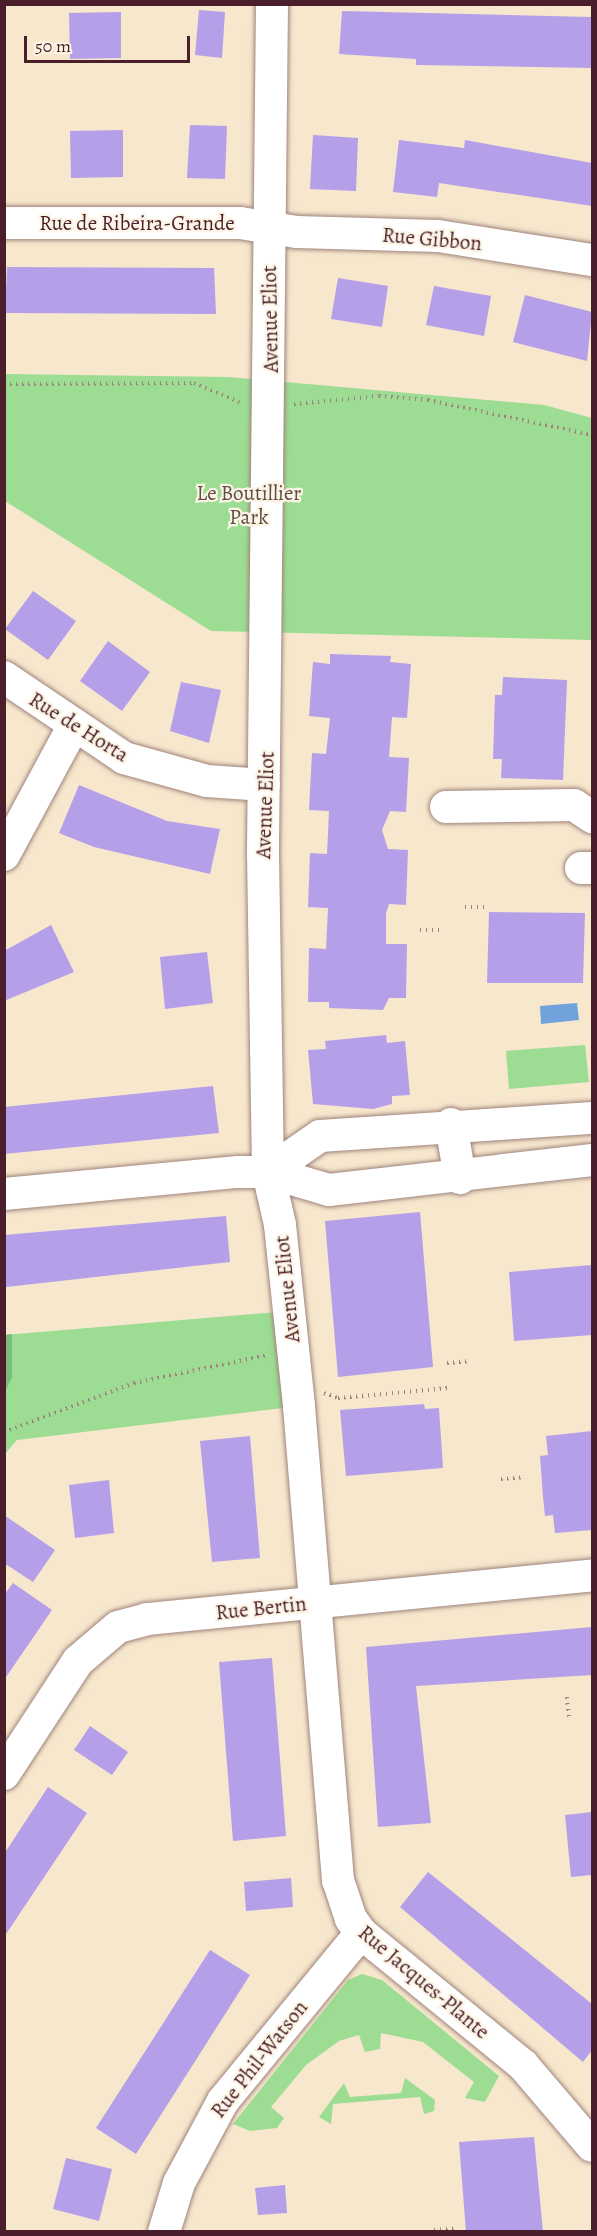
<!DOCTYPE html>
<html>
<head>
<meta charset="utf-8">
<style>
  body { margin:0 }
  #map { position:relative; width:597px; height:2236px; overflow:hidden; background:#f6e7cd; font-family:Alegreya,serif }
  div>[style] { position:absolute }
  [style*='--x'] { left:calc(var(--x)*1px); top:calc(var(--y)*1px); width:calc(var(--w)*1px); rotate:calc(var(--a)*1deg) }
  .green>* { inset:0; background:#9cdd93 }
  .forest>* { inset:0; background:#7dbc7d }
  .water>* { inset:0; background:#72a2dc }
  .building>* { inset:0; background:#b69fe9 }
  .path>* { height:4px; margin-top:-2px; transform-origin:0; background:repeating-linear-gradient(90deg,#a0837c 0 1.5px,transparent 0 6px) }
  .roads { filter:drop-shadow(0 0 2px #a0837c) drop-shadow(0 0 2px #a0837c) }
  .minor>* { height:32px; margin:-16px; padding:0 16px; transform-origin:16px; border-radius:16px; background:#fff }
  span { translate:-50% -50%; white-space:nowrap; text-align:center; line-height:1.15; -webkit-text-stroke:4.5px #fcf5e5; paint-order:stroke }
  .street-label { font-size:21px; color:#4a1f2b }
  .park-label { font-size:21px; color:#5e4e45 }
  .frame { position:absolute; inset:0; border:6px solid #4a1f2b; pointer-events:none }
  .scale { position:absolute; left:24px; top:36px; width:166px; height:27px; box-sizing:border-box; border:3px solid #4a1f2b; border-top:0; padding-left:8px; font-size:18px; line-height:21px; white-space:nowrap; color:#4a1f2b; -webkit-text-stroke:4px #fcf5e5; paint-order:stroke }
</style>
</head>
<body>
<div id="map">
  <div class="green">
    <div style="clip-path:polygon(4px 374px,229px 377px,544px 405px,592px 418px,592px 640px,211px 631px,5px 501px)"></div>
    <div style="clip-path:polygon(585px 1045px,589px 1082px,509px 1089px,506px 1051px)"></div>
    <div style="clip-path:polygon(288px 1311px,299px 1406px,17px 1440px,5px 1454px,5px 1335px)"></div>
    <div style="clip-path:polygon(362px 1974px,382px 1980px,499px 2076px,485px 2102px,465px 2098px,474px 2082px,423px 2042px,381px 2033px,380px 2049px,365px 2052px,359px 2035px,339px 2041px,306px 2065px,271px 2107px,284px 2118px,277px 2128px,250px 2131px,233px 2124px,348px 1980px)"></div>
    <div style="clip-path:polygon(405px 2078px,435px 2100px,434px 2111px,424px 2114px,420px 2097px,333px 2104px,331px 2124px,319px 2117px,344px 2083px,350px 2097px,401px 2093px)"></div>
  </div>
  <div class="forest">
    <div style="clip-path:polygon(12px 1334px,12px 1377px,5px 1392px,5px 1335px)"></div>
  </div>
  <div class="water">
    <div style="clip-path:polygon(577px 1003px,579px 1020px,541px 1024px,540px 1006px)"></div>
  </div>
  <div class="building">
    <div style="clip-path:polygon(199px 10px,225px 12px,222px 58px,195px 55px)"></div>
    <div style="clip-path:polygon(342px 11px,592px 17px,592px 68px,416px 65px,416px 59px,339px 54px)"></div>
    <div style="clip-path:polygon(121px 12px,121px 58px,70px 59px,69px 13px)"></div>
    <div style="clip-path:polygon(190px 125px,227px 126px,225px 179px,187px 178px)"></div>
    <div style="clip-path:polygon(123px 130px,123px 177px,71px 178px,70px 131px)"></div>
    <div style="clip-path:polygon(313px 135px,358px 138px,356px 191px,310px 189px)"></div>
    <div style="clip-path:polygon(399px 140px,464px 148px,465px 140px,592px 163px,592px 206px,439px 183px,437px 197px,393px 192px)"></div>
    <div style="clip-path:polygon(7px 267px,214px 268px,216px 314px,5px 313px)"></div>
    <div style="clip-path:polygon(338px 278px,388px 286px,382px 327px,331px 319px)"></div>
    <div style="clip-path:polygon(434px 286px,491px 296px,484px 336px,426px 325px)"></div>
    <div style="clip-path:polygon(525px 295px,592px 312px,587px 361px,513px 342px)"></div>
    <div style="clip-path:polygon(33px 591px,76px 621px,48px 660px,5px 629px)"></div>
    <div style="clip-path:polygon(108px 641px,150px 672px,122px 711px,80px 681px)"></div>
    <div style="clip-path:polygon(330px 654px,391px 656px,390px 662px,411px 664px,407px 718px,392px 717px,389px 757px,409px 758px,406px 812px,390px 811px,382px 830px,388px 849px,408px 850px,406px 905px,389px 904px,386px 913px,386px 944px,407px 944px,406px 998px,389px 998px,383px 1010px,329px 1008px,329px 1002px,308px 1002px,309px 948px,326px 949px,328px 908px,308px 907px,310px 853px,327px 854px,329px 811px,309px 810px,312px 753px,326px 754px,330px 718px,309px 716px,313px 662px,330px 664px)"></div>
    <div style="clip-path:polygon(503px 677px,567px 680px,563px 780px,501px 778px,502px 759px,493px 759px,495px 695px,502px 695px)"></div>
    <div style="clip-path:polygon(181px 682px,221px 690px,209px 743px,170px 731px)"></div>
    <div style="clip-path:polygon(79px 785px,167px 821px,220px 829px,210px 874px,94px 847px,59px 833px)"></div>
    <div style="clip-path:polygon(489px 912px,585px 913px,583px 983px,487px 983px)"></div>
    <div style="clip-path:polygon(51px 925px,74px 972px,4px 1001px,4px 951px)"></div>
    <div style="clip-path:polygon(207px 952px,213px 1003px,165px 1009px,160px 957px)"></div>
    <div style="clip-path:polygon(386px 1035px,387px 1043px,405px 1041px,410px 1095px,392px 1096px,392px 1104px,373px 1109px,313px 1104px,308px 1050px,326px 1049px,325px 1041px)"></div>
    <div style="clip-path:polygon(213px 1086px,219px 1133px,4px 1154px,4px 1107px)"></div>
    <div style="clip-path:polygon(420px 1212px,433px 1367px,338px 1377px,325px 1221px)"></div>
    <div style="clip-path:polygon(226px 1216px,230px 1262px,6px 1287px,4px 1235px)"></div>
    <div style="clip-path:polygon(592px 1265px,592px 1335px,514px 1341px,509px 1272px)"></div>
    <div style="clip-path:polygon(424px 1404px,425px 1409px,439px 1408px,443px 1468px,346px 1476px,340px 1410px)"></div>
    <div style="clip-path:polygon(592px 1431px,592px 1530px,555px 1533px,553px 1515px,545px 1516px,543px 1497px,540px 1456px,548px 1455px,546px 1436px)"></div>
    <div style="clip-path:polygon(250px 1436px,260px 1558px,212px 1562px,200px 1441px)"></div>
    <div style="clip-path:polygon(109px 1480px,114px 1533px,75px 1538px,69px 1485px)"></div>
    <div style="clip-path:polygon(4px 1515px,55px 1550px,33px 1582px,4px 1563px)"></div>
    <div style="clip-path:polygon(13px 1583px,52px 1610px,4px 1680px,4px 1595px)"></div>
    <div style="clip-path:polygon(592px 1627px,592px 1675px,416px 1686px,431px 1823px,378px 1827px,366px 1647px)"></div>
    <div style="clip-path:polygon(272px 1658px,286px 1836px,233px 1841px,219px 1662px)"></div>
    <div style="clip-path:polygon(90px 1726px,128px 1752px,112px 1775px,74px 1750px)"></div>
    <div style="clip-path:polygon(48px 1787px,87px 1813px,4px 1937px,4px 1854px)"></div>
    <div style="clip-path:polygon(592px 1812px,592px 1875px,571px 1877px,565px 1815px)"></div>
    <div style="clip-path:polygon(428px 1872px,592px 2004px,592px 2050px,583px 2062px,400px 1907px)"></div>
    <div style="clip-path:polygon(291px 1878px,293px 1907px,246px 1911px,244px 1882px)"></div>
    <div style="clip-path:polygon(210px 1950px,250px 1975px,136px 2154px,96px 2128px)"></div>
    <div style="clip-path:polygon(534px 2137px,543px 2232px,466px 2232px,459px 2142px)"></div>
    <div style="clip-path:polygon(66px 2158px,112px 2169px,99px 2221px,53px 2209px)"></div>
    <div style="clip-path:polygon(285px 2185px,287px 2213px,258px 2215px,255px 2188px)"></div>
  </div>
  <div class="path">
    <div style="--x:4;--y:384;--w:190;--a:-0.3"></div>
    <div style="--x:194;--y:383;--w:51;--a:23.1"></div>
    <div style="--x:294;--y:404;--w:85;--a:-5.4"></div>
    <div style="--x:379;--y:396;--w:49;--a:4.7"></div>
    <div style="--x:428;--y:400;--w:168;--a:12"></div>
    <div style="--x:465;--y:907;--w:21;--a:0"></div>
    <div style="--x:420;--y:930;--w:21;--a:0"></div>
    <div style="--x:447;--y:1363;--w:21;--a:-5"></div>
    <div style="--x:324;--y:1393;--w:15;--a:20"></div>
    <div style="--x:338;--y:1398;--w:112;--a:-5.1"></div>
    <div style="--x:4;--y:1432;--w:139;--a:-20.7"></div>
    <div style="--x:134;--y:1383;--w:137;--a:-11.8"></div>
    <div style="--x:501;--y:1479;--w:24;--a:-5"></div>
    <div style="--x:567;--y:1697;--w:20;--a:84"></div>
    <div style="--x:434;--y:2230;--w:21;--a:-5"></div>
  </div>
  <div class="roads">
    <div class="minor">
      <div style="--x:272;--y:4;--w:849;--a:90.61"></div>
      <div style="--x:263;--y:853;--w:319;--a:89.1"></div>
      <div style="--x:268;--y:1172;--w:54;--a:77.2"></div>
      <div style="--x:280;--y:1225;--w:182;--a:84"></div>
      <div style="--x:299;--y:1406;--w:476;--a:85.3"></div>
      <div style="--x:338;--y:1880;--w:41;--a:71.6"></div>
      <div style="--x:351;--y:1919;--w:17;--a:54"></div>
      <div style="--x:361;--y:1933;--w:209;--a:39.2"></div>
      <div style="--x:523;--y:2065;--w:106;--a:49.6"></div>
      <div style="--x:4;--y:223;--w:236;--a:0"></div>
      <div style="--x:240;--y:223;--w:58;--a:9"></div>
      <div style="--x:297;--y:232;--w:141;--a:1.6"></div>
      <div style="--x:438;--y:236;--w:156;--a:8.9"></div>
      <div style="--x:4;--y:677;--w:145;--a:34"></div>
      <div style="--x:124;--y:758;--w:86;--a:15.5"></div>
      <div style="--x:207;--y:781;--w:57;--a:4"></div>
      <div style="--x:446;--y:807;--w:128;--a:-0.9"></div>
      <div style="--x:574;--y:805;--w:22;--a:34"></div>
      <div style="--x:4;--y:855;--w:145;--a:-61.7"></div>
      <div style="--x:581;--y:868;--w:11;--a:0"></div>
      <div style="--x:451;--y:1124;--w:55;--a:80.5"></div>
      <div style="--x:268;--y:1172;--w:63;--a:-34.7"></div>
      <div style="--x:320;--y:1136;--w:273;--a:-3.8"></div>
      <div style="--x:4;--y:1194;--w:235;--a:-5.4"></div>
      <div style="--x:238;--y:1172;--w:30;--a:0"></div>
      <div style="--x:268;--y:1172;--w:64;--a:16.4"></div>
      <div style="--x:329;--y:1190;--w:265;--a:-6.5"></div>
      <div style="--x:4;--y:1774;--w:135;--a:-56.8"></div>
      <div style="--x:78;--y:1661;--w:52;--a:-40.4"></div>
      <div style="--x:118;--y:1627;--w:30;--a:-15"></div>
      <div style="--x:147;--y:1619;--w:447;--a:-5.6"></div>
      <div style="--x:164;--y:2232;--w:51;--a:-73"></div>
      <div style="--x:179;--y:2183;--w:93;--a:-61.8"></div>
      <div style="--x:223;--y:2101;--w:217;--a:-50.6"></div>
    </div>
  </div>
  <div class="street-label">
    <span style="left:137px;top:223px">Rue de Ribeira-Grande</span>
    <span style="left:432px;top:239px;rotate:5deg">Rue Gibbon</span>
    <span style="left:270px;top:319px;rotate:-91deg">Avenue Eliot</span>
    <span style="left:79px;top:727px;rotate:32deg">Rue de Horta</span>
    <span style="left:265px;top:805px;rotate:-88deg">Avenue Eliot</span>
    <span style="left:287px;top:1289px;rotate:-96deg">Avenue Eliot</span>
    <span style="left:261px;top:1608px;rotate:-6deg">Rue Bertin</span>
    <span style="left:424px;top:1982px;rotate:40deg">Rue Jacques-Plante</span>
    <span style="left:259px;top:2059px;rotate:-52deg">Rue Phil-Watson</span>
  </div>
  <div class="park-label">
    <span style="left:249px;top:505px">Le Boutillier<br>Park</span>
  </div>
  <div class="frame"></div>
  <div class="scale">50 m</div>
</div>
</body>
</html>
